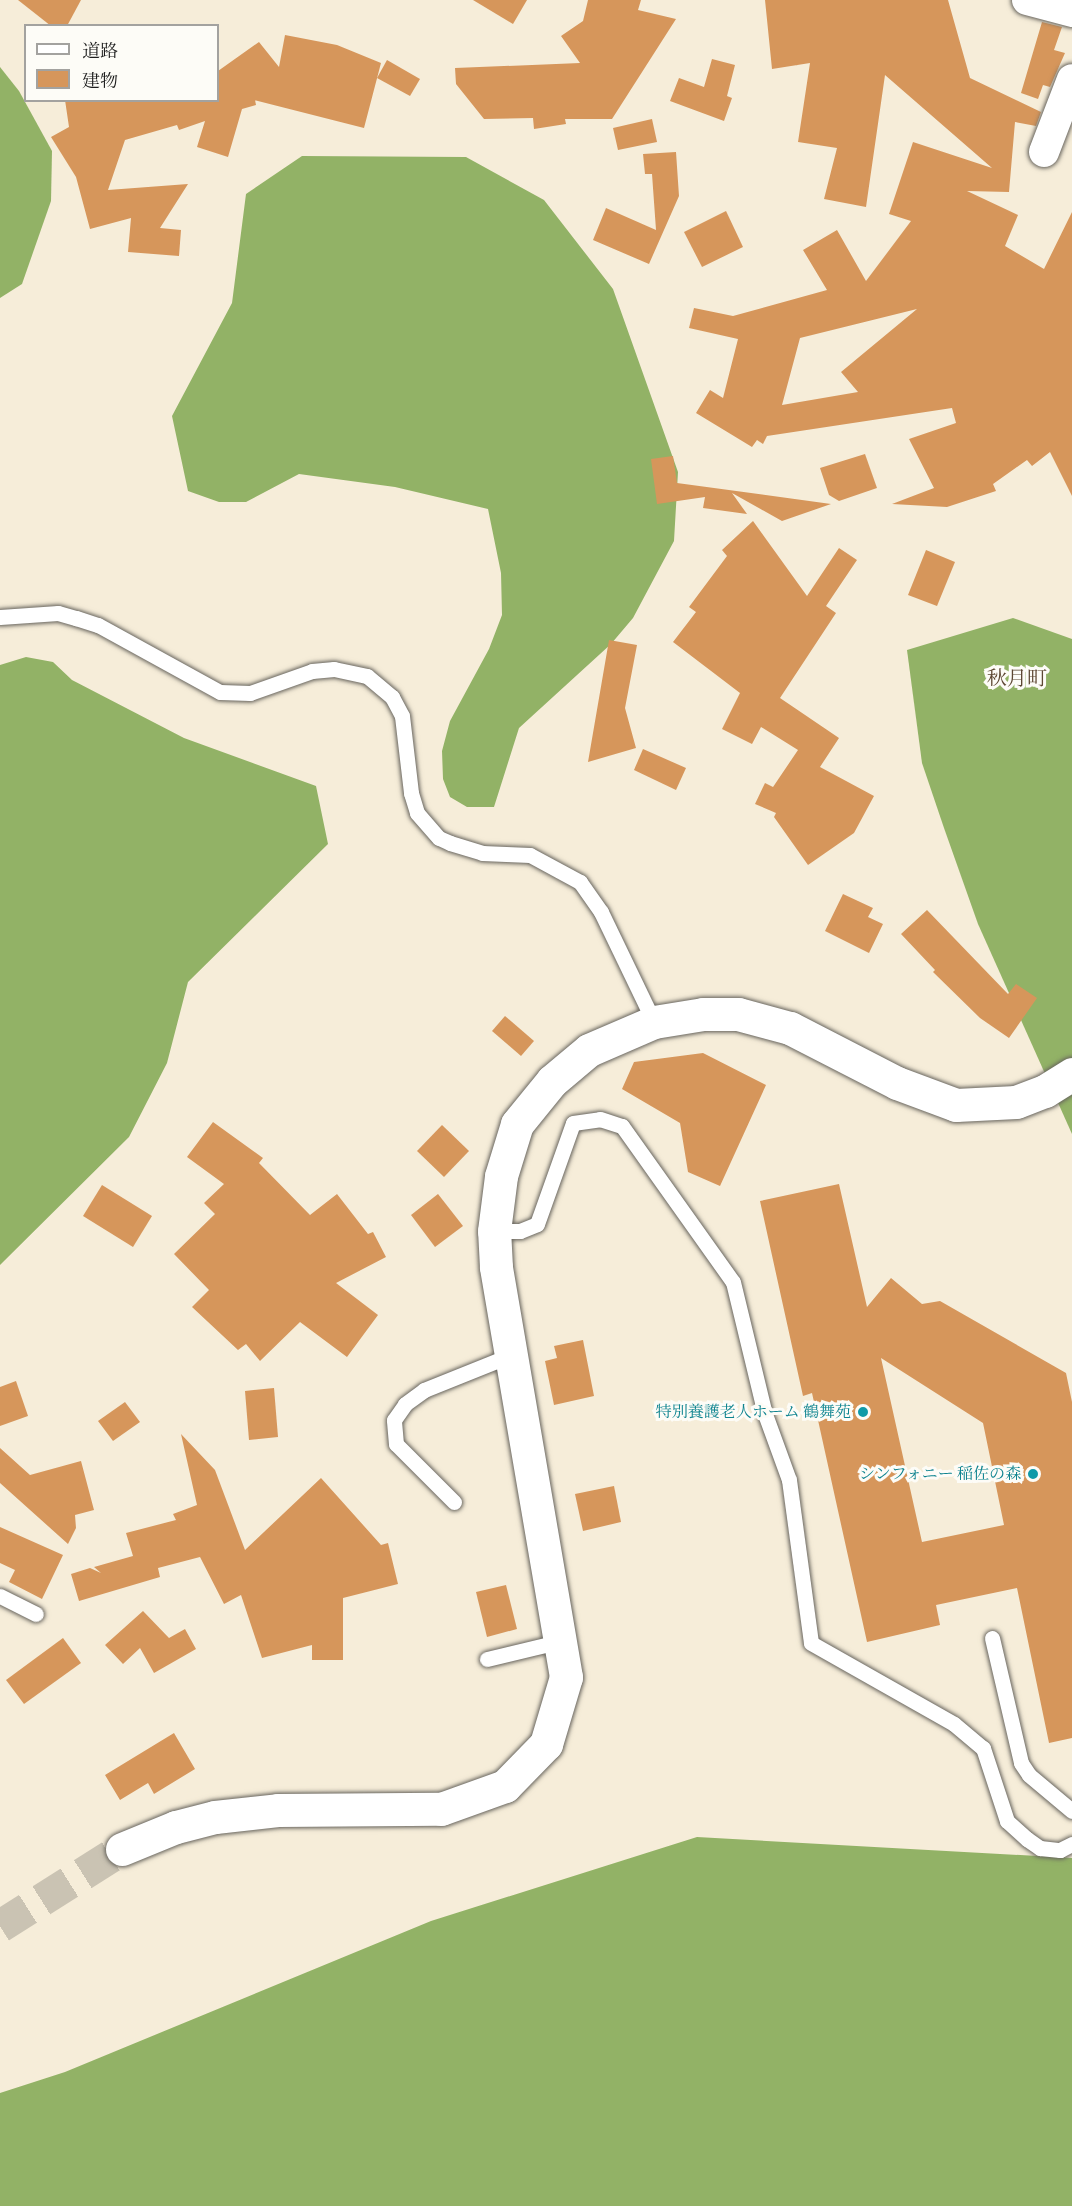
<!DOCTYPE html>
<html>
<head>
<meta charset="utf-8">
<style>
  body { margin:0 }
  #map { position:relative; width:1072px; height:2206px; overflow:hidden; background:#f6edd9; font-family:Alegreya,"Noto Serif JP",serif }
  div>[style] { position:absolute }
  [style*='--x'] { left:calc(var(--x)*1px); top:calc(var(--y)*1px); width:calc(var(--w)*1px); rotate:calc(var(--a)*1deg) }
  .forest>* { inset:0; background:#92b266 }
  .building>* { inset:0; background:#d6965b }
  .tertiary-tunnel>* { height:33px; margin-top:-16.5px; transform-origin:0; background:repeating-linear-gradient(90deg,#cac3b3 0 33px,transparent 0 49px) }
  .roads { filter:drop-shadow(0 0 2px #68655e) drop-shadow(0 0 2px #68655e) }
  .service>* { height:15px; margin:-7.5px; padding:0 7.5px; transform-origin:7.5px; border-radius:7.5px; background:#fff }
  .minor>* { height:30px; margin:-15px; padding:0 15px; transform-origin:15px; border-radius:15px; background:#fff }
  .tertiary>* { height:33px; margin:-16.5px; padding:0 16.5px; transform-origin:16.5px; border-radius:16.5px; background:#fff }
  .dots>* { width:16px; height:16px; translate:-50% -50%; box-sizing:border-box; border:3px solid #fdfcf7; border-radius:50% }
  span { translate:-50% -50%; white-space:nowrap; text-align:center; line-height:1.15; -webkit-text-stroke:6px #fdfcf7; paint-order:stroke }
  .culture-label { font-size:16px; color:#0d838f }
  .right { translate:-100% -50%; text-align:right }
  .quarter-label { font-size:20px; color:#5d4732 }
  .legend { position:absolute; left:24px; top:24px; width:195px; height:78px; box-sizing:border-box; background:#fdfcf7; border:2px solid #a3a29f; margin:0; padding:8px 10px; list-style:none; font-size:18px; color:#1c1c1c }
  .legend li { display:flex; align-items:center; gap:12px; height:30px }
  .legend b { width:30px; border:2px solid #a3a29f }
</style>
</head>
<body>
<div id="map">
  <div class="forest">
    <div style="clip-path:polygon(0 67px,19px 91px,52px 151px,51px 201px,22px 284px,0 298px)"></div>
    <div style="clip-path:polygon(302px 156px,466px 157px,544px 200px,613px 289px,678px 472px,674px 541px,633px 618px,611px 644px,519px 728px,494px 807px,467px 807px,450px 797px,443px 779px,442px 751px,450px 721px,489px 649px,502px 615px,501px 573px,488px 509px,395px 487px,299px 474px,246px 502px,219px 502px,188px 491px,172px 416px,232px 303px,246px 194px)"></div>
    <div style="clip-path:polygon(1013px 618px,1072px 639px,1072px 1134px,978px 924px,944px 828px,922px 763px,907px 650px)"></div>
    <div style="clip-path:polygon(26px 657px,53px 662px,72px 680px,184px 738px,316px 786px,328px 844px,188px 982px,167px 1063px,129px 1137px,0 1265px,0 665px)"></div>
    <div style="clip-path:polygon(697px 1837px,1072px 1858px,1072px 2206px,0 2206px,0 2093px,65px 2072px,431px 1921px)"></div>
  </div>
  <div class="building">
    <div style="clip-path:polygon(18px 0,81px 0,67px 26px,51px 26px)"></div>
    <div style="clip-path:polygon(473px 0,527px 0,513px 24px)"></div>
    <div style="clip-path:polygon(588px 0,641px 0,638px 10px,676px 19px,612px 119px,565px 119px,566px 124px,534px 129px,533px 118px,484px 119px,456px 84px,455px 68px,580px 63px,561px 36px,583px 21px)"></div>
    <div style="clip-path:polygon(evenodd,765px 0,948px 0,970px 78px,1041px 112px,1036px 126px,1015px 122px,1009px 192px,967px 191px,1018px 215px,1005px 246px,1044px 269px,1072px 212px,1072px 496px,1050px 452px,1032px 466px,1027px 460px,993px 484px,996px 491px,947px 507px,892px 504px,934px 488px,909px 439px,956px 423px,952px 408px,767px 436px,763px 444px,757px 440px,752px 447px,696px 413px,710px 390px,723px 398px,738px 339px,689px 328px,694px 308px,733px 316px,827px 290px,803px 250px,837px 230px,866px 281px,911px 221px,889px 214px,913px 142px,992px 168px,885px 75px,866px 207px,824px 199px,837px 148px,798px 142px,810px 63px,772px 69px,765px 0,917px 309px,841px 372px,858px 392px,782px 405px,800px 338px,917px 309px)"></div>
    <div style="clip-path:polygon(1042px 22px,1062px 27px,1054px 50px,1065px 53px,1050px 87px,1043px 85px,1038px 99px,1021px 93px)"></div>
    <div style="clip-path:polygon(285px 35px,337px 45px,381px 63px,364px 128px,246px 98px,255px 100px,256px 105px,242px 109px,228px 157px,197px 147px,205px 121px,179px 130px,177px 125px,125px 140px,108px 190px,188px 184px,160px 228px,181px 230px,179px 256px,128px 252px,131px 218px,90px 229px,76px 177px,51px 137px,69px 127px,65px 100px,218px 100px,218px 71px,259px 42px,279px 67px)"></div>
    <div style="clip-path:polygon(712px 59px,735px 65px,727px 96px,732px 98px,724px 121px,670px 101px,679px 78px,704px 87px)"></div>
    <div style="clip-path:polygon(387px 60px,420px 79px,410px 96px,377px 78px)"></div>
    <div style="clip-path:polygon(652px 119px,657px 142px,618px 150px,613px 128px)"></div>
    <div style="clip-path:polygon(676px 152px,679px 196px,649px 264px,593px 240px,606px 208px,656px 230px,652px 174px,645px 174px,643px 154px)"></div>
    <div style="clip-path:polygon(726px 211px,743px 247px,702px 267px,684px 232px)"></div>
    <div style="clip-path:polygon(865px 454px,877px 488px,839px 501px,829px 495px,820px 468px)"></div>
    <div style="clip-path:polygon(673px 456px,677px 483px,831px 504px,782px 521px,732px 493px,747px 514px,703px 508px,705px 497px,657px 504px,651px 459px)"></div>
    <div style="clip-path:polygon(753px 521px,807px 596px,839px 548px,857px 560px,826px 606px,836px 613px,780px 698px,839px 738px,820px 767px,874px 796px,854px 833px,808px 865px,774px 817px,776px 813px,755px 804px,765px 783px,773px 787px,798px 750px,761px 727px,752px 744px,722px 729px,740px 693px,673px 642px,696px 612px,689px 607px,727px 556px,722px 550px)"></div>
    <div style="clip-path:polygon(926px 550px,955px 562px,937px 606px,908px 595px)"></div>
    <div style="clip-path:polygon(609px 640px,637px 645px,625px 708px,636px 748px,588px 762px)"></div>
    <div style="clip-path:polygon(643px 749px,686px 768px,676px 790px,634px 770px)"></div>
    <div style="clip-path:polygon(843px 894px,873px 908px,868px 917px,883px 924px,869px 953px,825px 931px)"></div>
    <div style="clip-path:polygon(927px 910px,1008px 994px,1016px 984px,1037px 998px,1009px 1038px,980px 1018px,933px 972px,935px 970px,901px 934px)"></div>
    <div style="clip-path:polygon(505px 1016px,534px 1041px,521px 1056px,492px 1031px)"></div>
    <div style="clip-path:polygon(703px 1053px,766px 1085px,720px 1186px,688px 1172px,680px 1123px,622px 1089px,634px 1062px)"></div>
    <div style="clip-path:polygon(213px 1122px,263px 1158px,259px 1163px,310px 1215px,337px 1194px,368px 1234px,373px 1232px,386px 1257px,336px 1283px,378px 1315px,347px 1357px,300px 1322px,260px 1361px,246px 1344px,238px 1350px,192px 1307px,209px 1290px,174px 1254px,215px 1214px,204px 1203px,224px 1184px,187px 1157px)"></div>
    <div style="clip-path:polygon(442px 1125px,469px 1151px,444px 1177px,417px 1151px)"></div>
    <div style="clip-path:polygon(evenodd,839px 1184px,867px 1307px,891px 1278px,922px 1304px,940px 1301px,1066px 1373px,1072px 1402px,1072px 1738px,1049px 1743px,1017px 1588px,936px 1605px,940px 1625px,867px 1642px,812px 1393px,803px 1396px,760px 1201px,839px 1184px,881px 1358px,983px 1423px,1004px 1525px,922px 1542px,881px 1358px)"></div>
    <div style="clip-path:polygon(102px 1185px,152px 1216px,133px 1247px,83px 1216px)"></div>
    <div style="clip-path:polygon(438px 1194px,463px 1226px,435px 1247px,411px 1215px)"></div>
    <div style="clip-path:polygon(583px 1340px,594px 1396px,554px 1405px,545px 1361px,557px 1358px,554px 1346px)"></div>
    <div style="clip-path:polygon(16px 1381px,28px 1416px,0 1426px,0 1387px)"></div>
    <div style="clip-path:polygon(274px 1388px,278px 1437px,249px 1440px,245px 1391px)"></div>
    <div style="clip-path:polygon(125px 1402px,140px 1422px,113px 1441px,98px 1421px)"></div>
    <div style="clip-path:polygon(181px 1434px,215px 1470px,245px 1550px,321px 1478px,381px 1545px,388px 1543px,398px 1584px,343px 1598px,343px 1660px,312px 1660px,312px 1645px,262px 1658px,241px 1595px,224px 1604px,200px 1557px,158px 1568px,160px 1577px,79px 1601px,71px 1574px,90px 1568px,101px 1573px,94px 1567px,133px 1556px,126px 1533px,176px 1520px,173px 1514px,197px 1505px)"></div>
    <div style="clip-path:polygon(0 1448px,30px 1475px,81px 1461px,94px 1510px,75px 1515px,76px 1528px,68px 1544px,0 1483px)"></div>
    <div style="clip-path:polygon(614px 1486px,621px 1522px,583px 1531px,575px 1494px)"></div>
    <div style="clip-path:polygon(0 1527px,63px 1555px,42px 1599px,9px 1582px,15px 1570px,0 1563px)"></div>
    <div style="clip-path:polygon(506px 1585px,517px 1629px,487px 1637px,476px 1592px)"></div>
    <div style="clip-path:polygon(143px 1611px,169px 1638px,185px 1629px,196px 1649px,154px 1673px,140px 1648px,123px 1664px,105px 1645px)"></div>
    <div style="clip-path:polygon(63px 1638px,81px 1663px,24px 1704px,6px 1680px)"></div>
    <div style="clip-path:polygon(174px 1733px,195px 1769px,154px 1794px,148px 1783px,120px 1800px,105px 1775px)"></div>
  </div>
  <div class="tertiary-tunnel">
    <div style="--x:0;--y:1926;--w:144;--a:-32.3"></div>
  </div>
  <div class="roads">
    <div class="service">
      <div style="--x:0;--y:617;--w:58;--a:-3.9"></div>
      <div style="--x:58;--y:613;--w:19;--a:16"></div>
      <div style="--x:76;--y:618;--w:23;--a:18"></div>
      <div style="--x:98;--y:625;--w:139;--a:28.8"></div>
      <div style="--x:220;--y:692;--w:30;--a:2"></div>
      <div style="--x:250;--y:693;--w:66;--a:-19.5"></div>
      <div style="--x:312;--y:671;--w:22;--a:-5"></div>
      <div style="--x:334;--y:669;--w:34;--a:12"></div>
      <div style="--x:367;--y:676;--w:33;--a:40"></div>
      <div style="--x:392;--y:697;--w:21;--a:62"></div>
      <div style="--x:402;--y:716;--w:78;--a:83.3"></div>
      <div style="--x:411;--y:793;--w:21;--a:73"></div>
      <div style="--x:417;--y:813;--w:33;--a:49"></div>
      <div style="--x:439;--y:838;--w:12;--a:24"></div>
      <div style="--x:450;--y:843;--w:34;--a:17"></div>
      <div style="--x:482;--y:853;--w:48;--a:2.4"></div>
      <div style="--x:530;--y:855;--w:57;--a:28.4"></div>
      <div style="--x:580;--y:882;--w:37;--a:55"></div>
      <div style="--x:601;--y:912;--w:122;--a:64.3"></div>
      <div style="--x:494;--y:1231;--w:26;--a:0"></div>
      <div style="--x:520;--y:1231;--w:18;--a:-22"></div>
      <div style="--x:537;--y:1224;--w:107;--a:-70.4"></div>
      <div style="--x:573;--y:1123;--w:27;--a:-8"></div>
      <div style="--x:600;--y:1119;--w:23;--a:18"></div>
      <div style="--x:622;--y:1126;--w:191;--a:54.6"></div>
      <div style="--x:733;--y:1282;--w:136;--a:76.4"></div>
      <div style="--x:765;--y:1414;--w:70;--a:70"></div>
      <div style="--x:789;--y:1480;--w:164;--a:82.3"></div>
      <div style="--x:811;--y:1643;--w:164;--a:29.5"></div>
      <div style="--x:954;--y:1724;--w:38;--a:40"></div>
      <div style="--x:983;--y:1748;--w:77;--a:71.8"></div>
      <div style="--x:1007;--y:1821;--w:27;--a:42"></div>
      <div style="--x:1027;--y:1839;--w:16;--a:35"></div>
      <div style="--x:1040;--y:1848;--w:20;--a:6"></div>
      <div style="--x:1060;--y:1850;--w:13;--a:-27"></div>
      <div style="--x:454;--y:1502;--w:82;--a:-135"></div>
      <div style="--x:396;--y:1444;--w:24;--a:-95"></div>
      <div style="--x:394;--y:1420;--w:19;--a:-55"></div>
      <div style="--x:405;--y:1404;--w:24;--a:-36"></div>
      <div style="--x:424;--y:1390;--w:94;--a:-21.9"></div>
      <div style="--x:0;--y:1596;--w:40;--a:26.6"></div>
      <div style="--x:992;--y:1638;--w:128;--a:76.9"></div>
      <div style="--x:1021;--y:1763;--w:14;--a:56"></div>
      <div style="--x:1029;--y:1775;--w:56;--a:39.9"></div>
      <div style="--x:487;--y:1659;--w:77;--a:-13.5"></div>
    </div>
    <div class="minor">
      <div style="--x:1027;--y:0;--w:47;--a:14.9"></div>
      <div style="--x:1044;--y:152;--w:78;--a:-69"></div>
    </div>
    <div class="tertiary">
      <div style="--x:122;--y:1849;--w:58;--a:-22.2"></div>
      <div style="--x:176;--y:1827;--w:40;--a:-14.4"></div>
      <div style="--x:215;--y:1817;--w:63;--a:-6.3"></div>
      <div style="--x:278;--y:1810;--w:163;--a:-0.4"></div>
      <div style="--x:441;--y:1809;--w:68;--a:-19.8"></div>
      <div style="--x:505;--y:1786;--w:59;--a:-45.7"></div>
      <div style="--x:546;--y:1744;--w:70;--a:-73.4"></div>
      <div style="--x:566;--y:1677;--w:416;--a:-99.7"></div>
      <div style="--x:496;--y:1267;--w:36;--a:-93"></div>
      <div style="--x:494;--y:1231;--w:55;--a:-82.7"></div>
      <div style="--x:501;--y:1176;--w:54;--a:-72.9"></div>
      <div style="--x:517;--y:1124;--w:55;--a:-50.9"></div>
      <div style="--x:552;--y:1081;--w:48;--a:-40"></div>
      <div style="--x:589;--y:1050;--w:71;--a:-23.3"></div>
      <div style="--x:654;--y:1022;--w:50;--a:-9.3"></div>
      <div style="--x:703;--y:1014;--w:35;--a:0"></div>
      <div style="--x:738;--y:1014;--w:54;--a:15.1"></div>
      <div style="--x:790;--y:1028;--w:120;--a:27.2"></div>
      <div style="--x:897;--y:1083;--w:63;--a:20.4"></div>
      <div style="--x:956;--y:1105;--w:60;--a:-2.9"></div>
      <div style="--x:1016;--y:1102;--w:31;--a:-21"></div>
      <div style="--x:1045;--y:1091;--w:32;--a:-32"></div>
    </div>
  </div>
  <div class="dots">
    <div style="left:863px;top:1412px;background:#0f9aa8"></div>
    <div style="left:1033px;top:1474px;background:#0f9aa8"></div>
  </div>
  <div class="culture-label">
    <span class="right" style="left:851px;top:1412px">特別養護老人ホーム 鶴舞苑</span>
    <span class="right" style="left:1021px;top:1474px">シンフォニー 稲佐の森</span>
  </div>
  <div class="quarter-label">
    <span style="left:1017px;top:678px">秋月町</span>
  </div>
  <ul class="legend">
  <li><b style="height:8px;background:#fff"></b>道路</li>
  <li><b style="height:16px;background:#d6965b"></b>建物</li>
  </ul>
</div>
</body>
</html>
